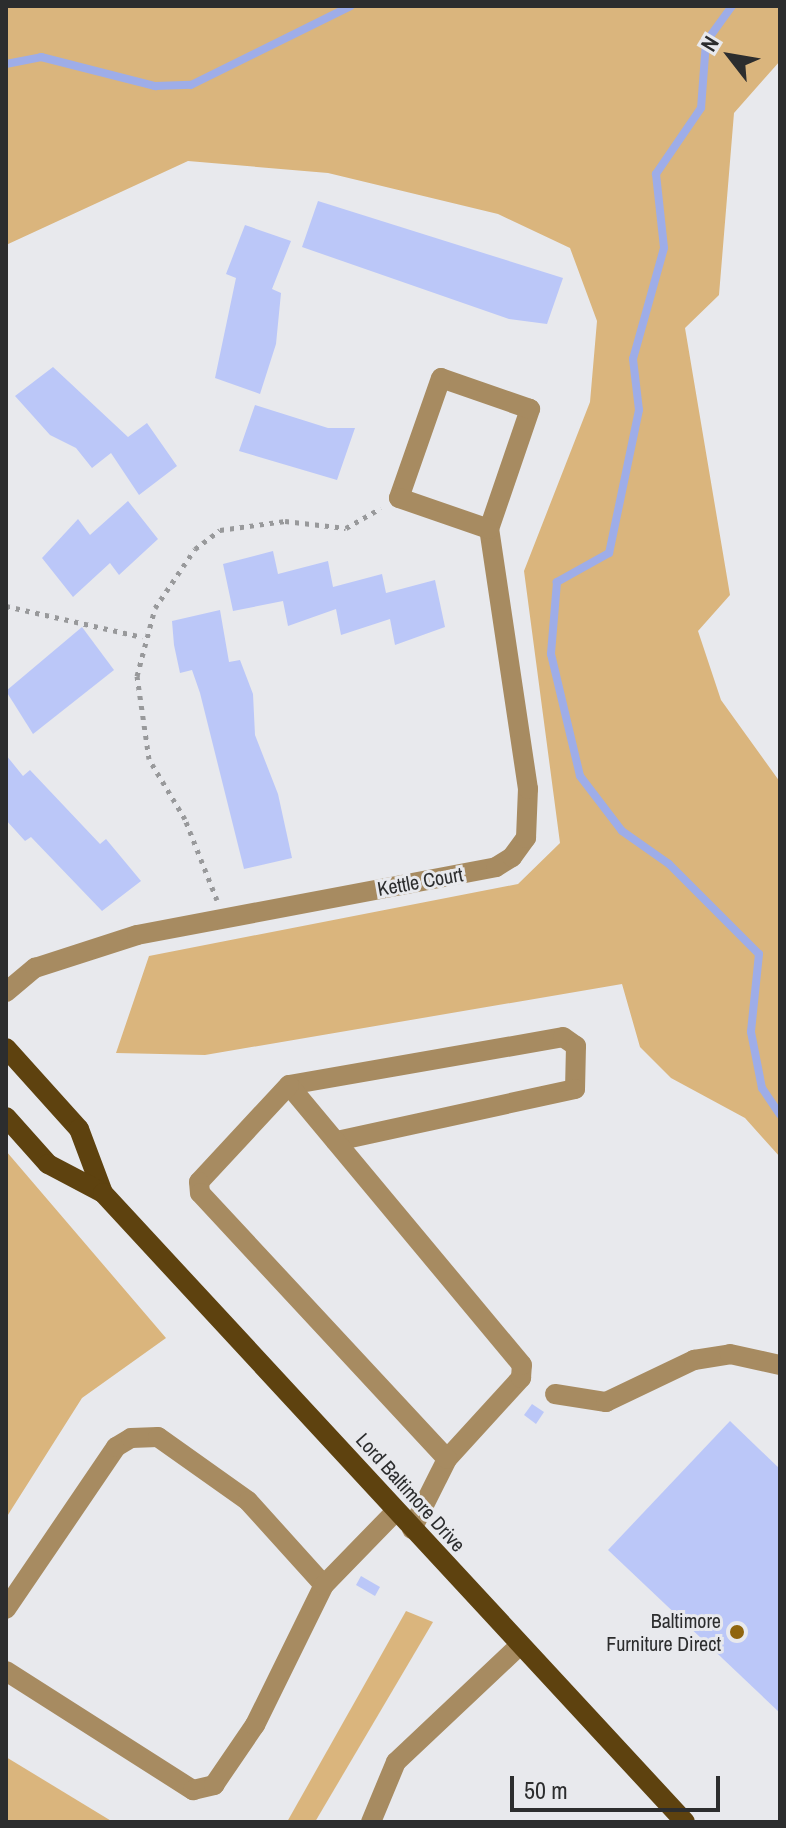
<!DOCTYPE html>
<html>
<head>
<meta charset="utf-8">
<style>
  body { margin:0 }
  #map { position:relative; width:786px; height:1828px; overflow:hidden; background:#e8e9ed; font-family:"Archivo Narrow",sans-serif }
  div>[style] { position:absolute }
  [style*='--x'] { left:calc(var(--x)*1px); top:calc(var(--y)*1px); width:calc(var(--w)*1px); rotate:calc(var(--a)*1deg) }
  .green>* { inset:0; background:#dab57d }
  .stream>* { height:8px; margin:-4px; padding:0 4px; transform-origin:4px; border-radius:4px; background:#9eade8 }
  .building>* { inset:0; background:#bbc7f8 }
  .path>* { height:5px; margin-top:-2.5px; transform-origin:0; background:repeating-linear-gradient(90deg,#98999b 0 4px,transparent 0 10px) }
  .minor>* { height:20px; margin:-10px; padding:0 10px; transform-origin:10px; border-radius:10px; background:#a78b61 }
  .major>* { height:20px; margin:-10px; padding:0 10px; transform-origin:10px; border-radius:10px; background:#5e420f }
  .dots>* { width:22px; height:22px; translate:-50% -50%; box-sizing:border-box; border:4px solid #e8e9ed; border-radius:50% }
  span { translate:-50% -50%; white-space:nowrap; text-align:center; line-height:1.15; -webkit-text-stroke:6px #e8e9ed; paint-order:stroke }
  .street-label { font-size:20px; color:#2c2d2e }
  .poi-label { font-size:20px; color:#2c2d2e }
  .right { translate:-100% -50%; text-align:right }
  .frame { position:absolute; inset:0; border:8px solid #2c2d2e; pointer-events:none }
  .north { position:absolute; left:690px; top:16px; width:80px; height:80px; -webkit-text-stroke:6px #e8e9ed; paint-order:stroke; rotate:301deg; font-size:22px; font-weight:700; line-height:32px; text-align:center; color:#2c2d2e }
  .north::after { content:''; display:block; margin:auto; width:28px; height:36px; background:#2c2d2e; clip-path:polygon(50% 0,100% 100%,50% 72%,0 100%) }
  .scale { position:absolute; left:510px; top:1776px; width:210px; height:36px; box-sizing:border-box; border:4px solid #2c2d2e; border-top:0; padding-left:10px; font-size:24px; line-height:28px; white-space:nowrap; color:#2c2d2e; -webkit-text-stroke:6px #e8e9ed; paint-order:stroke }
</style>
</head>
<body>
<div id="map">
  <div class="green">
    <div style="clip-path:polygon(6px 6px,780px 6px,780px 61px,734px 113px,719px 295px,685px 328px,730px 595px,698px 631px,721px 700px,780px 782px,780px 1157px,745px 1118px,671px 1078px,640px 1047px,622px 984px,205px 1055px,116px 1053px,149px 956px,518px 884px,560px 843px,524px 571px,590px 402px,597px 321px,570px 248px,498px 214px,328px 173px,188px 161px,6px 245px)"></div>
    <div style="clip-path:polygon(6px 1151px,166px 1338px,82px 1398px,6px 1518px)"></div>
    <div style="clip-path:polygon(406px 1611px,433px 1622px,315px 1822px,287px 1822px)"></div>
    <div style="clip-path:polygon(6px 1757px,113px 1822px,6px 1822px)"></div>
  </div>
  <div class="stream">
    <div style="--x:732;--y:6;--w:44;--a:125.8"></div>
    <div style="--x:706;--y:42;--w:66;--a:94.3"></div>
    <div style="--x:701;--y:108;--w:80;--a:124.3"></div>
    <div style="--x:656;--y:174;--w:74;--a:83.8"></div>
    <div style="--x:664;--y:248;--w:115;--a:105.6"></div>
    <div style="--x:633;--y:359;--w:51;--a:83.3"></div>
    <div style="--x:639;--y:410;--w:146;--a:101.8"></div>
    <div style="--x:609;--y:553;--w:60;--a:150.9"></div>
    <div style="--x:557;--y:582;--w:72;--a:94.8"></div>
    <div style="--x:551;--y:654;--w:125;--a:76.6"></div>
    <div style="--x:580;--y:776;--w:69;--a:52.6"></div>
    <div style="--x:622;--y:831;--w:57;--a:35.1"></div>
    <div style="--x:669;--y:864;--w:127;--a:45"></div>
    <div style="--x:759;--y:954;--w:78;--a:95.9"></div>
    <div style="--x:751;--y:1032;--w:57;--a:78.9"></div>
    <div style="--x:762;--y:1088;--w:32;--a:56"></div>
    <div style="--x:6;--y:64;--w:36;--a:-11"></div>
    <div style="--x:41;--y:57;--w:118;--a:14.3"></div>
    <div style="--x:155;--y:86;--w:36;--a:-2"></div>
    <div style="--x:191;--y:85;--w:178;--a:-26.3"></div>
  </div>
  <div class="building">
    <div style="clip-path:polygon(318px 201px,563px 278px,547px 324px,509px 319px,302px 247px)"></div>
    <div style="clip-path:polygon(245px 225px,291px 241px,272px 289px,281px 293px,276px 344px,260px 394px,215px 378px,236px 278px,226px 274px)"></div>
    <div style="clip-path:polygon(53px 367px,128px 437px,147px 423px,177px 466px,139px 495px,111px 453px,92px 468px,76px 448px,50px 435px,15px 396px)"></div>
    <div style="clip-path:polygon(255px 405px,328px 428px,355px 428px,337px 480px,239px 451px)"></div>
    <div style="clip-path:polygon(128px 501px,158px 539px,119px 575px,110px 563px,73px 597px,42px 558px,78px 519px,90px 535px)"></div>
    <div style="clip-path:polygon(273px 551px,278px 574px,328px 561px,333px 587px,382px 574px,386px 593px,435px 580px,445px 627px,395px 645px,390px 619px,341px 635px,336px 609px,288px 626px,283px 601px,233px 611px,223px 564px)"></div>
    <div style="clip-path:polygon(220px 610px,229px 662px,240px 660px,253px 694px,255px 735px,278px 794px,292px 858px,244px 869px,200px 693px,192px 670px,180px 673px,174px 645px,172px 621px)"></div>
    <div style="clip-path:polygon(82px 627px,114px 670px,33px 734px,6px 691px)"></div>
    <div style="clip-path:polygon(6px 755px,23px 776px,30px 770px,100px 844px,106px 839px,141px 881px,102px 911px,31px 837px,25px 841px,6px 820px)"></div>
    <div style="clip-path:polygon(532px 1404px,544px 1412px,536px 1424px,524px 1415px)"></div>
    <div style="clip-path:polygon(730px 1421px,780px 1469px,780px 1713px,608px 1550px)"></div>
    <div style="clip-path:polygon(361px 1576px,380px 1587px,375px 1596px,356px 1585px)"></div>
  </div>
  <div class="path">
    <div style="--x:6;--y:606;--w:140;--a:12.8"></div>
    <div style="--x:217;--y:900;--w:87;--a:-111.6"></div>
    <div style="--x:185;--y:819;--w:70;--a:-121"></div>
    <div style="--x:149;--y:759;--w:84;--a:-98.2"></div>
    <div style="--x:137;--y:676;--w:70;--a:-75.2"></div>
    <div style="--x:155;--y:608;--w:71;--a:-55.9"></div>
    <div style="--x:195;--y:549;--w:31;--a:-37"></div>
    <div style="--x:220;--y:530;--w:66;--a:-7.9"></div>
    <div style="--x:285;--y:521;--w:61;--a:6.5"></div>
    <div style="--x:346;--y:528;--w:40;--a:-29.7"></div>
  </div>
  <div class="minor">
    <div style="--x:6;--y:992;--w:38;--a:-40"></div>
    <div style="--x:35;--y:968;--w:107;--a:-17.9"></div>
    <div style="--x:137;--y:935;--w:365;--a:-10.7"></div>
    <div style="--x:496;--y:867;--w:19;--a:-32"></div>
    <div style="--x:512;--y:857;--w:24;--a:-54"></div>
    <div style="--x:526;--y:838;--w:49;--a:-87.7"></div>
    <div style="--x:528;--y:789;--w:263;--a:-98.5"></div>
    <div style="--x:489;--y:529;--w:127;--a:-71.1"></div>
    <div style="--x:530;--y:409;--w:94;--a:-160.8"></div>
    <div style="--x:441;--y:378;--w:127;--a:109.3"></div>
    <div style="--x:399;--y:498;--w:95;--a:19"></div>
    <div style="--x:289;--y:1085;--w:278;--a:-9.9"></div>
    <div style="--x:563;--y:1037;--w:16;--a:35"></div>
    <div style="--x:576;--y:1046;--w:43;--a:91.3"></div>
    <div style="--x:575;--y:1089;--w:245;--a:167.7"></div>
    <div style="--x:555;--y:1394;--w:52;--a:8.9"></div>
    <div style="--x:606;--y:1402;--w:98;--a:-25.5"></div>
    <div style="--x:694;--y:1360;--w:36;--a:-9"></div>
    <div style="--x:730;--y:1354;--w:51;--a:12.4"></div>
    <div style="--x:412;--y:1529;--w:78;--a:-63.4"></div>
    <div style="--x:447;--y:1459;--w:110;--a:-47.6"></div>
    <div style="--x:521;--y:1378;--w:13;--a:-86"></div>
    <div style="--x:522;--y:1365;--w:364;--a:-129.8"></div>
    <div style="--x:289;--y:1085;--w:132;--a:132.9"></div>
    <div style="--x:199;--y:1182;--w:11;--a:85"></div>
    <div style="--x:200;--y:1193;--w:363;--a:47.1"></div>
    <div style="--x:6;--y:1609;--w:196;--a:-55.8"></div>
    <div style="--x:116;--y:1447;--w:17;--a:-31"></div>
    <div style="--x:131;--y:1438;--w:27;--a:-2"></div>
    <div style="--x:158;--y:1437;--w:110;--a:35.4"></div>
    <div style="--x:248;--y:1501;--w:113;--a:47.9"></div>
    <div style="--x:6;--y:1671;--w:222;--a:32.5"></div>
    <div style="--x:193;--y:1790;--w:22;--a:-13"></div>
    <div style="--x:214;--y:1785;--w:73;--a:-55.7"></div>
    <div style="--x:255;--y:1725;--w:156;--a:-63.8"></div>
    <div style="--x:324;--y:1585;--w:103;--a:-45.8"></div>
    <div style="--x:371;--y:1822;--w:65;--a:-67.4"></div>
    <div style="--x:396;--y:1762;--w:169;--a:-43.3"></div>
  </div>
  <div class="major">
    <div style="--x:6;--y:1048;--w:109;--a:48"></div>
    <div style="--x:79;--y:1129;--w:68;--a:69.4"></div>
    <div style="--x:6;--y:1117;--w:63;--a:48.2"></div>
    <div style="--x:48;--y:1164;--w:62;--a:27.8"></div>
    <div style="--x:103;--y:1193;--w:857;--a:47.22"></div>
  </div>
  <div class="dots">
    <div style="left:737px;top:1632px;background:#90650e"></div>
  </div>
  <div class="street-label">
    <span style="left:420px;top:881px;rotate:-10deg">Kettle Court</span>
    <span style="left:411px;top:1492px;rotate:48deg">Lord Baltimore Drive</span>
  </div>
  <div class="poi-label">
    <span class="right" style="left:721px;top:1632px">Baltimore<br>Furniture Direct</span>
  </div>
  <div class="frame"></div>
  <div class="north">N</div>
  <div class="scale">50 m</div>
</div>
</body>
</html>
